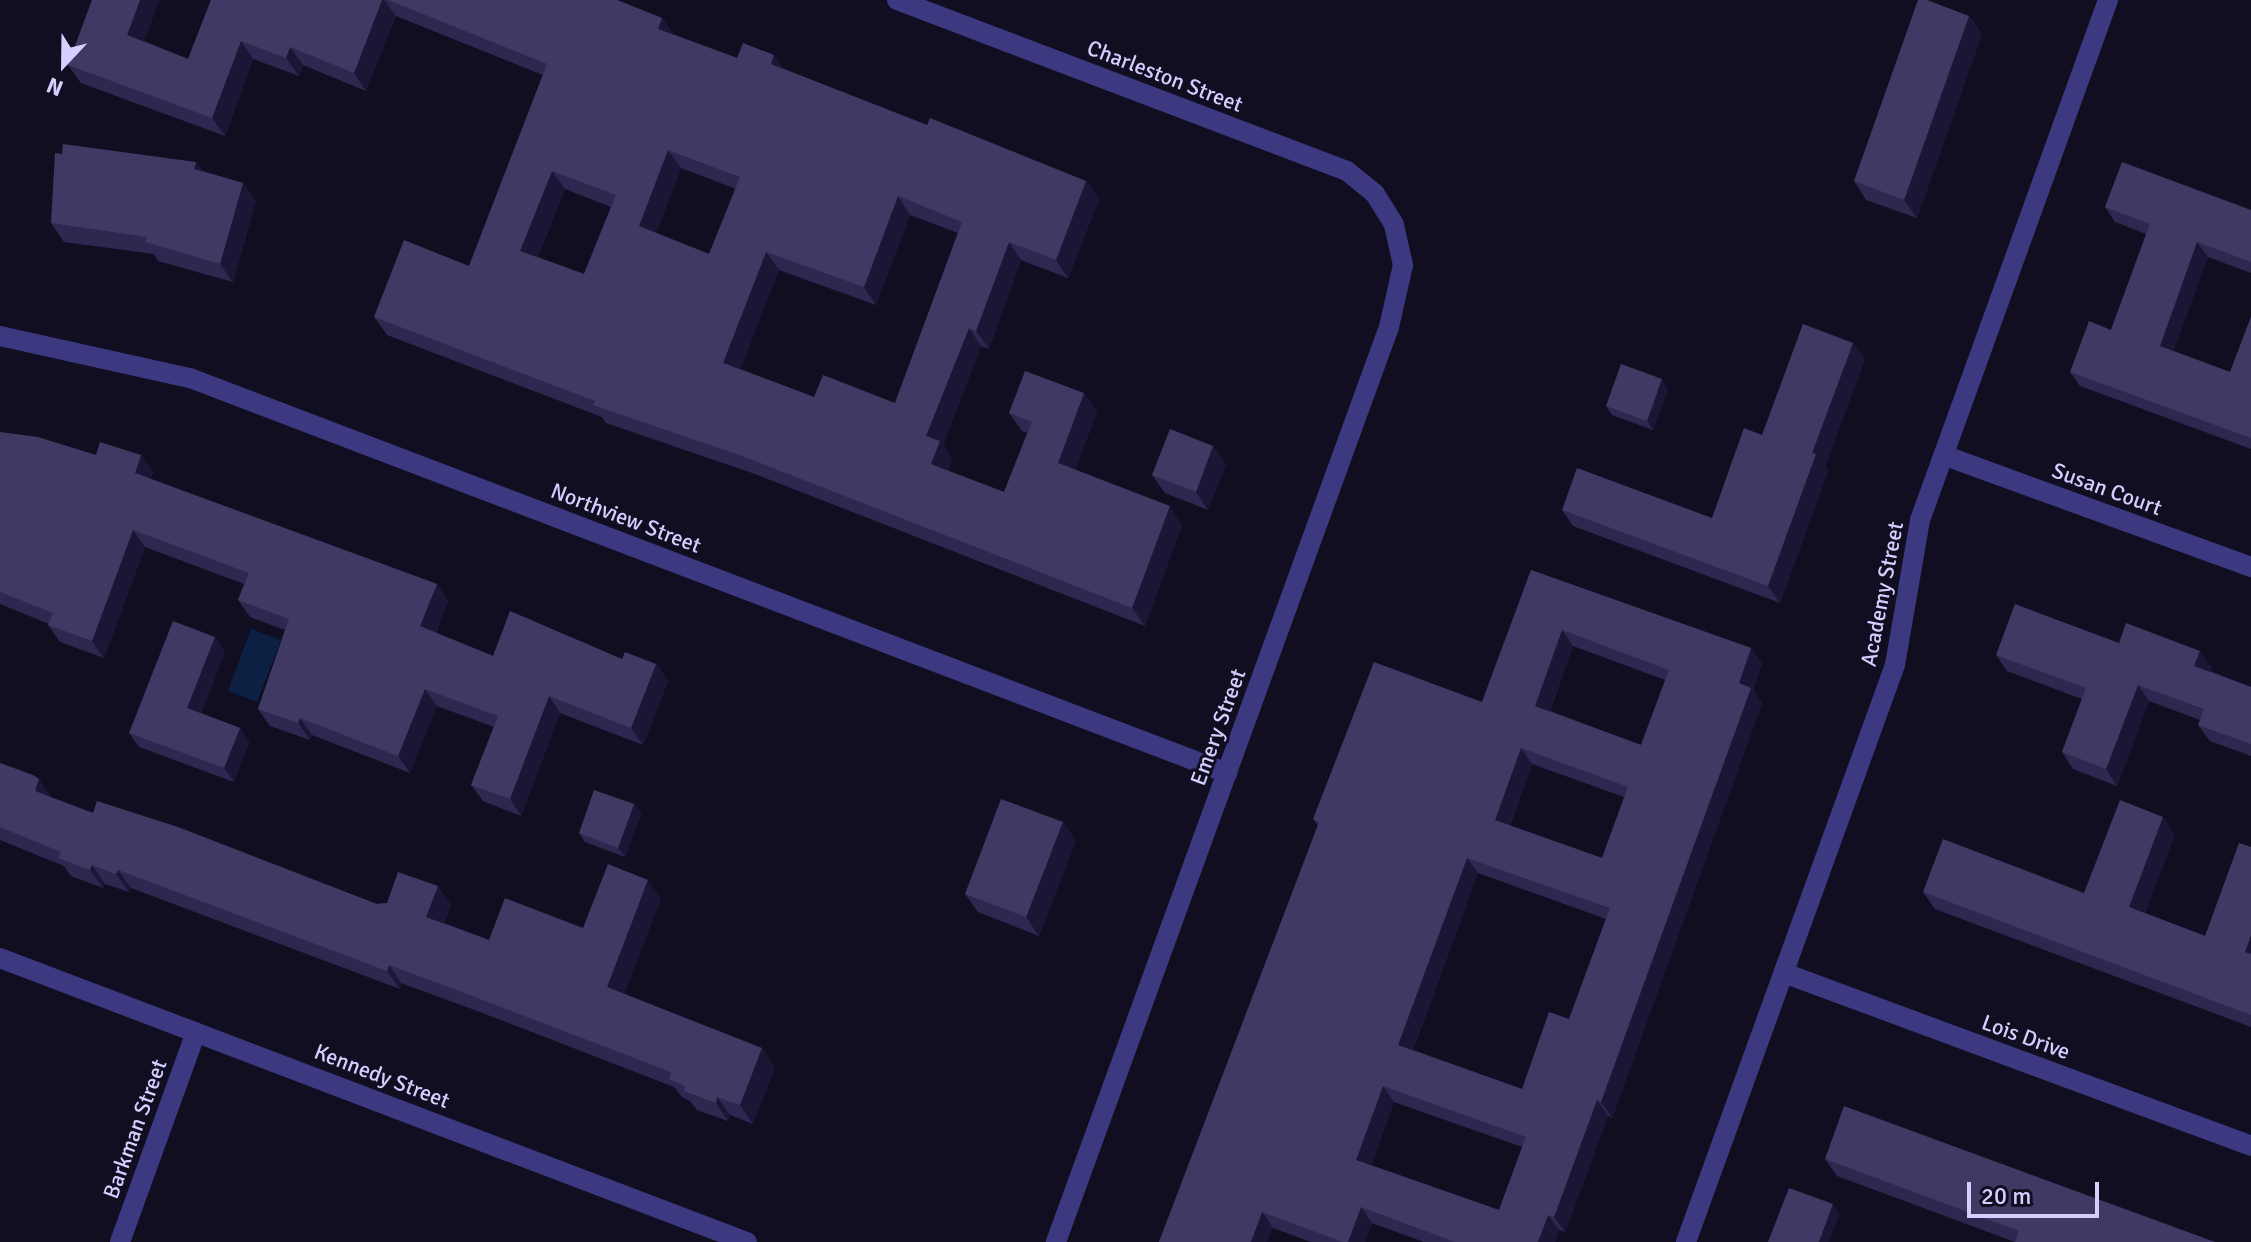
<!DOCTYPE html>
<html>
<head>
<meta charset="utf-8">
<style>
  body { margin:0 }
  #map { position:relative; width:2251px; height:1242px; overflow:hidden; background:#110e22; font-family:Signika,sans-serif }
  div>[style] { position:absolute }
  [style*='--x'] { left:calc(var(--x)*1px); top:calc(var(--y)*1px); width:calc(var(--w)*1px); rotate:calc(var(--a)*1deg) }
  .water>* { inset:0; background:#0c2043 }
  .street>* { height:20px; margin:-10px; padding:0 10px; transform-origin:10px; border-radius:10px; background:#3c3981 }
  .wall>* { inset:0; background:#2f2750 }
  .shaded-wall>* { inset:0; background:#1b1536 }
  .building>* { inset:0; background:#403963 }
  span { translate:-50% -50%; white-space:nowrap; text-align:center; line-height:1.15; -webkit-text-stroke:6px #110e22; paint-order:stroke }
  .street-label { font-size:22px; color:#d5cfff }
  .north { position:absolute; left:24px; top:24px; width:80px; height:80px; -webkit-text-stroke:6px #110e22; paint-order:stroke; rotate:202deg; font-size:22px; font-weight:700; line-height:32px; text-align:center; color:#d5cfff }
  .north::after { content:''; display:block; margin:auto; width:28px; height:36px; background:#d5cfff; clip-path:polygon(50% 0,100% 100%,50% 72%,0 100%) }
  .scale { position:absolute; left:1967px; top:1182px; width:132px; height:36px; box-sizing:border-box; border:4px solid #d5cfff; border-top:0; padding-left:10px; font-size:24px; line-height:28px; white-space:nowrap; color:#d5cfff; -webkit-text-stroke:6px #110e22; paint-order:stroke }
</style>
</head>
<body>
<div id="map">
  <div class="water">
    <div style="clip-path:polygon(251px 629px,281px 640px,257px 702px,228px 691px)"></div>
  </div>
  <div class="street">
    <div style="--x:897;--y:0;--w:481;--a:20.8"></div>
    <div style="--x:1347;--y:171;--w:36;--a:39"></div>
    <div style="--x:1375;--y:194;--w:36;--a:58"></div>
    <div style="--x:1394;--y:225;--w:41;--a:77.3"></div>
    <div style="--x:1403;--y:265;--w:64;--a:102.7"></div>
    <div style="--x:1389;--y:327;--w:974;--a:110"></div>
    <div style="--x:0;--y:336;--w:195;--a:12.5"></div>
    <div style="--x:190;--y:378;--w:1110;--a:20.85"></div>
    <div style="--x:1946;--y:456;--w:325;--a:20"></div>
    <div style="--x:0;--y:958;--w:799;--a:20.82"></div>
    <div style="--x:1784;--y:973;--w:498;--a:20.3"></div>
    <div style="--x:120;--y:1242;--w:223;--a:-70.1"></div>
    <div style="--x:1686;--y:1242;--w:614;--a:-70.09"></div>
    <div style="--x:1895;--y:665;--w:147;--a:-80.2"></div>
    <div style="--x:1920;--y:520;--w:553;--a:-70.12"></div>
  </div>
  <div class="wall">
    <div style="clip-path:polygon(evenodd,92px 0,159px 0,144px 41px,188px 59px,211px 0,617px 0,662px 18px,673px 34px,737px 58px,784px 69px,927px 125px,1086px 181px,1099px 199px,1068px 278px,1021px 260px,989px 349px,981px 346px,943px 445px,952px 459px,948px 471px,1004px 492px,1027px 433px,1022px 431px,1009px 413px,1084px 393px,1097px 412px,1075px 469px,1182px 525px,1145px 626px,755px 474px,606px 423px,602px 417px,387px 335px,374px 317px,469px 266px,543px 75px,396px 16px,366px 91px,303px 65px,299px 76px,253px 59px,225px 136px,81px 83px,68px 65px,92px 0,681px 168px,736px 189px,709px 254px,656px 233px,681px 168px,92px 0,565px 189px,611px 207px,584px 274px,538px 257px,565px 189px,92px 0,910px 215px,958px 233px,895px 403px,814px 397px,740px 369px,779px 270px,876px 305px,910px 215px)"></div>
    <div style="clip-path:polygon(1969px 16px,1982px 34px,1917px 218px,1866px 200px,1854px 181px)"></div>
    <div style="clip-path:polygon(196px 162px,203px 171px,243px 183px,256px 201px,233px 282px,158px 261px,154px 254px,64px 242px,51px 223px)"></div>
    <div style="clip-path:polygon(2105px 207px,2251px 210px,2251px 273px,2208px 257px,2173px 351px,2230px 372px,2251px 317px,2251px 449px,2080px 386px,2070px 372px,2111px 330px,2146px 234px,2115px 222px)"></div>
    <div style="clip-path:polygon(1853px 343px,1865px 359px,1825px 466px,1828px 471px,1780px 603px,1573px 526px,1562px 510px,1712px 518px,1762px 435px)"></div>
    <div style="clip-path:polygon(1668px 389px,1653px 430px,1612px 415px,1606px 406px)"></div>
    <div style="clip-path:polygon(0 432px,96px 455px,141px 455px,153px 472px,150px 479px,437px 584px,448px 601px,436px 633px,493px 656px,622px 659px,656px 664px,668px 681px,643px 745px,560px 713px,521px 816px,483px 801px,471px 785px,494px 727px,437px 706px,410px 773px,312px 735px,310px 740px,270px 726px,258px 709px,285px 630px,250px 617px,238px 600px,244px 584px,145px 547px,104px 658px,60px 642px,48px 625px,49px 624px,0 604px)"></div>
    <div style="clip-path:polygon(1213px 446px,1226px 465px,1208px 510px,1165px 493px,1152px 475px)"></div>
    <div style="clip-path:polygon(evenodd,1531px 570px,1751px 648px,1762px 664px,1753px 690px,1762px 703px,1612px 1118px,1608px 1116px,1565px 1232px,1559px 1230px,1555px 1242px,1424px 1242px,1372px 1223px,1365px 1242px,1311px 1242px,1273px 1228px,1159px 1242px,1318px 826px,1313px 819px,1482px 702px,1531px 570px,1573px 646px,1665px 680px,1641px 745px,1550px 711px,1573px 646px,1531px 570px,1532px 764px,1624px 797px,1602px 858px,1510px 826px,1532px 764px,1531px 570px,1478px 873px,1606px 919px,1569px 1019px,1522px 1089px,1413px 1050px,1478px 873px,1531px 570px,1394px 1102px,1522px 1147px,1499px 1210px,1371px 1165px,1394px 1102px)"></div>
    <div style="clip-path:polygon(2119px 643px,2212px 667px,2210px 671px,2251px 687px,2251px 756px,2210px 741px,2198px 725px,2200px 720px,2149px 701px,2117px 786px,2073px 769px,2062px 752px,2082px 699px,2007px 671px,1996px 655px)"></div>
    <div style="clip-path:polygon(225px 651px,201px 713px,240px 728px,249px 742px,234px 782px,139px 747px,129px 733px)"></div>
    <div style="clip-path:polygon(0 763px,52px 798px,93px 813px,377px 904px,387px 903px,438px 886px,451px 905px,444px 923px,489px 940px,583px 928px,661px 898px,624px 994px,775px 1067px,753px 1124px,730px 1115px,728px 1121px,697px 1110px,690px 1101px,682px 1097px,674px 1087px,480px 1012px,401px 983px,400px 989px,131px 888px,129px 892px,105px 884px,103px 888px,71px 876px,64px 866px,0 840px)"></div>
    <div style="clip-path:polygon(634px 804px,641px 814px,625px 857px,585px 842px,579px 833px)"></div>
    <div style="clip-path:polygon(2175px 834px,2145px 913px,2205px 936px,2251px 847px,2251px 1027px,1935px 909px,1923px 892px,2084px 893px)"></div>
    <div style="clip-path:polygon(1076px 840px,1039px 936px,978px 912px,965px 894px)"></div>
    <div style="clip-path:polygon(1825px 1159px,2215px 1242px,2015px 1242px,1837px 1176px)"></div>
  </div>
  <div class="shaded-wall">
    <div style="clip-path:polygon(140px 0,159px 0,140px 53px,127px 35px)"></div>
    <div style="clip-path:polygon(382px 0,384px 0,396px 16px,366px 91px,354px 73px)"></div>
    <div style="clip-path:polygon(1969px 16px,1982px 34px,1917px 218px,1904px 200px)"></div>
    <div style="clip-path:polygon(662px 18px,675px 36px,658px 29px)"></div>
    <div style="clip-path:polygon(241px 41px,253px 59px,225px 136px,212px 118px)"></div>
    <div style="clip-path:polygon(290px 47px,303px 65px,299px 76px,286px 58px)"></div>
    <div style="clip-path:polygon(774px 55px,787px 73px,771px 64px)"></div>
    <div style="clip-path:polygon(668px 150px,681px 168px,652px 244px,639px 226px)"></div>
    <div style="clip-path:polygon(196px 162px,209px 180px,194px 169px)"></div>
    <div style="clip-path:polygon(552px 171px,565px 189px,533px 269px,520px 251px)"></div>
    <div style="clip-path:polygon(1086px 181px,1099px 199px,1068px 278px,1056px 260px)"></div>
    <div style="clip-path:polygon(243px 183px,256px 201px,233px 282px,220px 264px)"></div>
    <div style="clip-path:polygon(898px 196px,910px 215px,876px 305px,864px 287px)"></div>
    <div style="clip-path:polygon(1009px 242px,1021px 260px,989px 349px,976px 331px)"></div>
    <div style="clip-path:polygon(2197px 242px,2208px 257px,2170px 361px,2160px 346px)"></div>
    <div style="clip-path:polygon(766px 252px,779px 270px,736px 381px,723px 363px)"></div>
    <div style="clip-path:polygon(969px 328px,981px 346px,943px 445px,952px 459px,944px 482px,931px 464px,926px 436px)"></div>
    <div style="clip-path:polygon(1853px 343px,1865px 359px,1825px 466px,1828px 471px,1780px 603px,1768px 586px,1812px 453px)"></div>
    <div style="clip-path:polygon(1662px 379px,1668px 389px,1653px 430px,1647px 421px)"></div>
    <div style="clip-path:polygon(1084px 393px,1097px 412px,1071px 481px,1058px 463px)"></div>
    <div style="clip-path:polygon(1213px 446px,1226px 465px,1208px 510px,1196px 492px)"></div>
    <div style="clip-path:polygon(141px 455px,153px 472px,147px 490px,135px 473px)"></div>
    <div style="clip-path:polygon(1170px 506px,1182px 525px,1145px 626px,1132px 608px)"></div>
    <div style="clip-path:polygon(133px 530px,145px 547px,104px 658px,92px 641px)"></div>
    <div style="clip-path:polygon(437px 584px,448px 601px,432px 643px,420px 626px)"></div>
    <div style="clip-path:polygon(1562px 630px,1573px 646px,1546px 721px,1535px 706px)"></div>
    <div style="clip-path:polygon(215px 637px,225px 651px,197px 722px,187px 708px)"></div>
    <div style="clip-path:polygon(1751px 648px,1762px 664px,1753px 690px,1762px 703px,1612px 1118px,1601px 1102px,1739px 683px)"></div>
    <div style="clip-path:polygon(2200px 651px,2212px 667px,2206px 682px,2194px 666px)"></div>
    <div style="clip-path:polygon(656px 664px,668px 681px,643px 745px,631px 728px)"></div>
    <div style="clip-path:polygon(2138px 685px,2149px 701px,2117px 786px,2106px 769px)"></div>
    <div style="clip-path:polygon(425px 689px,437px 706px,410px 773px,398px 756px)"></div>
    <div style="clip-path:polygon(549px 696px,560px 713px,521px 816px,510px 799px)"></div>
    <div style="clip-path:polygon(300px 718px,312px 735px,310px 740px,298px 723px)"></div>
    <div style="clip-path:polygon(240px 728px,249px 742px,234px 782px,224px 768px)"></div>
    <div style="clip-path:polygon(1521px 748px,1532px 764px,1506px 836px,1495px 820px)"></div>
    <div style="clip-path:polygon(39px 779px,52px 798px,35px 791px)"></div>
    <div style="clip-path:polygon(634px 804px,641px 814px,625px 857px,618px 848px)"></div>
    <div style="clip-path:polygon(2163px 817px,2175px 834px,2141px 924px,2129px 907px)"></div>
    <div style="clip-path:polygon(1063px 822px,1076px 840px,1039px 936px,1026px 917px)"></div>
    <div style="clip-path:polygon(1467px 858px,1478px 873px,1409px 1060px,1398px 1045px)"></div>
    <div style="clip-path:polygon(92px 865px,105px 884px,103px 888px,90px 870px)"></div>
    <div style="clip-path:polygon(118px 870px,131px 888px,129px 892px,116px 874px)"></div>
    <div style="clip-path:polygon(648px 880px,661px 898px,620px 1005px,607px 987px)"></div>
    <div style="clip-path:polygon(438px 886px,451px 905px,439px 935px,426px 917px)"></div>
    <div style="clip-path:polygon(2251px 935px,2251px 961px,2245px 952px)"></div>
    <div style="clip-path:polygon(389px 965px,401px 983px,400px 989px,387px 971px)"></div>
    <div style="clip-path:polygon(762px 1048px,775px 1067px,753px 1124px,740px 1105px)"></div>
    <div style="clip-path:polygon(1383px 1086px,1394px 1102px,1367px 1175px,1356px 1160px)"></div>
    <div style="clip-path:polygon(717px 1097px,730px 1115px,728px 1121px,716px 1103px)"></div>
    <div style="clip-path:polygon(1597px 1100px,1608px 1116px,1565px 1232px,1554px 1217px)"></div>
    <div style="clip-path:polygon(1833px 1204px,1840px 1214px,1829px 1242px,1819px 1242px)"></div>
    <div style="clip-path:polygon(1361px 1207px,1372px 1223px,1365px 1242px,1348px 1242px)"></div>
    <div style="clip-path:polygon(1262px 1212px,1273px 1228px,1267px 1242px,1251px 1242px)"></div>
    <div style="clip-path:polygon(1548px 1215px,1559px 1230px,1555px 1242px,1538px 1242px)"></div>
  </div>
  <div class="building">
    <div style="clip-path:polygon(92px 0,140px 0,127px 35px,188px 59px,211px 0,382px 0,354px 73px,290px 47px,286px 58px,241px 41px,212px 118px,68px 65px)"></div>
    <div style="clip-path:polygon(evenodd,388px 0,617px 0,662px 18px,658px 29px,737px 58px,743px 43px,774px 55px,771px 64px,927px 125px,930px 118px,1086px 181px,1056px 260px,1009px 242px,976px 331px,969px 328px,926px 436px,940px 441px,931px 464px,1004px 492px,1032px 422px,1009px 413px,1025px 371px,1084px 393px,1058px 463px,1170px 506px,1132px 608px,742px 456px,593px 405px,595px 401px,374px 317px,404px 240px,469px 266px,547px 64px,388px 0,668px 150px,740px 177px,709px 254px,639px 226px,668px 150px,388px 0,552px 171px,616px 195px,584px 274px,520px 251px,552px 171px,388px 0,898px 196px,962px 222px,895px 403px,823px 375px,814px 397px,723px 363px,766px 252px,864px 287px,898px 196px)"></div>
    <div style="clip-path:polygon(1918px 0,1927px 0,1969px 16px,1904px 200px,1854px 181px)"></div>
    <div style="clip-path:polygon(63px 144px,196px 162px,194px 169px,243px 183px,220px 264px,145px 242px,147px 237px,51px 223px,55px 153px,62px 154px)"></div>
    <div style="clip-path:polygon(2122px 162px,2251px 210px,2251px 262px,2197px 242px,2160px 346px,2230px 372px,2251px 317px,2251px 438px,2070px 372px,2089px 321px,2111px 330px,2150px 224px,2105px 207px)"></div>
    <div style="clip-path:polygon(1803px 324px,1853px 343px,1812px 453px,1816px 454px,1768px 586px,1562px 510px,1577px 468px,1712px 518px,1744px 428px,1762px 435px)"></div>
    <div style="clip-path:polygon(1621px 364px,1662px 379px,1647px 421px,1606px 406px)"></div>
    <div style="clip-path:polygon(1170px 429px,1213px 446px,1196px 492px,1152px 475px)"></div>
    <div style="clip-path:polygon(0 432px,38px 437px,96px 455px,100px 442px,141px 455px,135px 473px,437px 584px,420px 626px,493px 656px,510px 611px,622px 659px,625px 652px,656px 664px,631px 728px,549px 696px,510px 799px,471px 785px,498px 716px,425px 689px,398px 756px,300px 718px,298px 723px,258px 709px,289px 619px,238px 600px,249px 573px,133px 530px,92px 641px,48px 625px,53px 613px,0 592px)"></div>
    <div style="clip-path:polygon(evenodd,1531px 570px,1751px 648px,1739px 683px,1751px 688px,1601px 1102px,1597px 1100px,1554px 1217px,1548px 1215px,1538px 1242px,1455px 1242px,1361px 1207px,1348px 1242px,1343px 1242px,1262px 1212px,1251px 1242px,1159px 1242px,1319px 822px,1313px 819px,1374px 662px,1482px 702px,1531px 570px,1562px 630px,1669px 670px,1641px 745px,1535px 706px,1562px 630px,1531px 570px,1521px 748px,1628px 787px,1602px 858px,1495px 820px,1521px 748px,1531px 570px,1467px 858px,1610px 908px,1569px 1019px,1549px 1012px,1522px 1089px,1398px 1045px,1467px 858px,1531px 570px,1383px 1086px,1526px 1137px,1499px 1210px,1356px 1160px,1383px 1086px)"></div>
    <div style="clip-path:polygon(2015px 604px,2119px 643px,2126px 623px,2200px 651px,2194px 666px,2251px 687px,2251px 744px,2198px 725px,2204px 709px,2138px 685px,2106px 769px,2062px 752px,2086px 688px,1996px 655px)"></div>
    <div style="clip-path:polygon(173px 621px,215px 637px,187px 708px,240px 728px,224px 768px,129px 733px)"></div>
    <div style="clip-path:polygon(0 763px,33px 775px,39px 779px,35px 791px,93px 813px,97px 801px,178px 827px,377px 904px,387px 903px,398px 872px,438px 886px,426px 917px,489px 940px,505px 898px,583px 928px,608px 864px,648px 880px,607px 987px,762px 1048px,740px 1105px,717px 1097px,716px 1103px,684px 1091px,685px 1086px,669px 1079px,671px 1072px,467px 994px,389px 965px,387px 971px,118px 870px,116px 874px,92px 865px,90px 870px,58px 858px,61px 852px,0 827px)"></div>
    <div style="clip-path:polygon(594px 790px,634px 804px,618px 848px,579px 833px)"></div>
    <div style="clip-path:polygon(1001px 799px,1063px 822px,1026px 917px,965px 894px)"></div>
    <div style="clip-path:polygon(2120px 800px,2163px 817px,2129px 907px,2205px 936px,2239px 843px,2251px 847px,2251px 935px,2245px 952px,2251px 954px,2251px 1015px,1923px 892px,1943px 839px,2084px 893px)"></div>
    <div style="clip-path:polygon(1844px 1106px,2215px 1242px,2015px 1242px,2019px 1231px,1825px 1159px)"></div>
    <div style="clip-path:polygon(1789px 1188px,1833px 1204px,1819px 1242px,1768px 1242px)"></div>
  </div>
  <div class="street-label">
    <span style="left:1165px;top:76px;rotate:21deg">Charleston Street</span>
    <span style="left:2107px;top:489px;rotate:20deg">Susan Court</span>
    <span style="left:626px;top:518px;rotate:21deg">Northview Street</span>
    <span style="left:1882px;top:594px;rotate:-79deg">Academy Street</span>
    <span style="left:1218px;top:727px;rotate:-70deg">Emery Street</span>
    <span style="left:2026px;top:1037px;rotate:20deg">Lois Drive</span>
    <span style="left:382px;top:1076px;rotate:21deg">Kennedy Street</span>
    <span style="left:135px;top:1129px;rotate:-70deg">Barkman Street</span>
  </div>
  <div class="north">N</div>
  <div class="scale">20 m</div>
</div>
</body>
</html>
